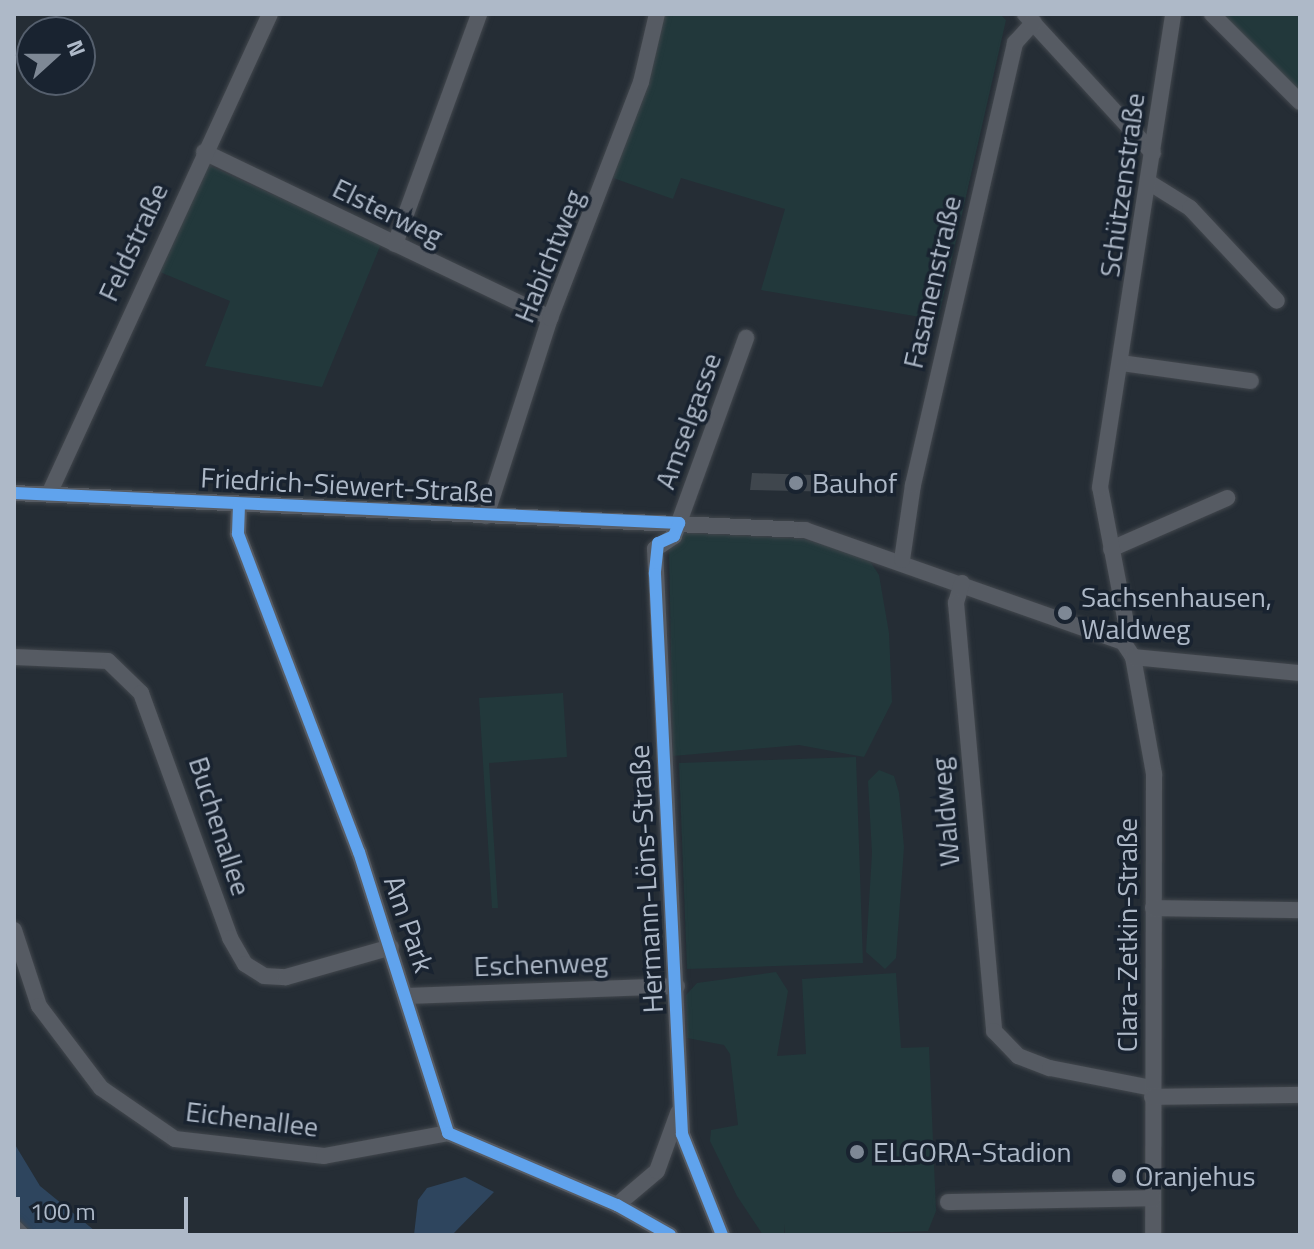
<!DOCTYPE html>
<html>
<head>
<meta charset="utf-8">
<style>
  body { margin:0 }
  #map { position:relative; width:1314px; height:1249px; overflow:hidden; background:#252d35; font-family:"Titillium Web",sans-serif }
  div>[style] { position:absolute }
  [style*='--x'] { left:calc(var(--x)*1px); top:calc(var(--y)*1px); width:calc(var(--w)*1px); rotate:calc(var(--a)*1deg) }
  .green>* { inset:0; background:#22383b }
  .water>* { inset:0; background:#2e455e }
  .building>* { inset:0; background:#3f464d }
  .roads { filter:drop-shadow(0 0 2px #42474d) drop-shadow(0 0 2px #42474d) }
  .minor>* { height:16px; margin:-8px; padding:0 8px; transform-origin:8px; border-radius:8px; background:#565b63 }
  .cycleway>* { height:12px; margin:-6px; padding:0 6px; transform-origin:6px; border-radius:6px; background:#60a3ed }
  .dots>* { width:22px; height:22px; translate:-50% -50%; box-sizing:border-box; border:4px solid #192330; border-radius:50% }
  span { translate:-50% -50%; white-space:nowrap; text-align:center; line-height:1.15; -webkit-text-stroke:7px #192330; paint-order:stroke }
  .street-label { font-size:28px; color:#aeb9c8 }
  .poi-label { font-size:28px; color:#aeb9c8 }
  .left { translate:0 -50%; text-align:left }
  .frame { position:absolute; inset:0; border:16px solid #aeb9c8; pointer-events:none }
  .north { position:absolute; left:16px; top:16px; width:80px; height:80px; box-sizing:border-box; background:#192330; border:2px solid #555f6d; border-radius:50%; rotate:69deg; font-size:22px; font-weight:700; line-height:32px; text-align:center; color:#aeb9c8 }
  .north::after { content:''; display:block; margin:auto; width:28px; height:36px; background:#7e8895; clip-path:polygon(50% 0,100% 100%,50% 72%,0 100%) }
  .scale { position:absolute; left:16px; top:1197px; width:172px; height:36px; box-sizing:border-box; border:4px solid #aeb9c8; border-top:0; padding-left:10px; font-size:24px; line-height:28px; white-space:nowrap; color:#aeb9c8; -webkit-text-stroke:6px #192330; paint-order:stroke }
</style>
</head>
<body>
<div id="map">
  <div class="green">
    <div style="clip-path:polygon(660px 14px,1000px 14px,1006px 20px,938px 320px,761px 290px,785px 209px,681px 178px,673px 199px,613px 178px)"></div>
    <div style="clip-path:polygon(1223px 14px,1300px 14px,1300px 92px)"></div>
    <div style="clip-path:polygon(204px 163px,381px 244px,322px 387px,205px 366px,230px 301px,155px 270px)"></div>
    <div style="clip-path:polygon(683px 533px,804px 539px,868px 558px,879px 575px,889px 633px,892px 702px,864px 757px,799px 745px,673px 756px,669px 548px)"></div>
    <div style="clip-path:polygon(563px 693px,567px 757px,489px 763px,498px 908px,492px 908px,479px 698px)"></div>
    <div style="clip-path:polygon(856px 757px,863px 963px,687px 969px,679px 763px)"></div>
    <div style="clip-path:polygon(879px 770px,894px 776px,899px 793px,904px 847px,896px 958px,885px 969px,866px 952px,872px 853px,868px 781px)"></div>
    <div style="clip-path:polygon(776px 972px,788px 991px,777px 1056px,806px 1054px,802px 979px,896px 973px,901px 1048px,929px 1047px,936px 1211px,928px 1231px,785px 1235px,784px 1224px,784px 1235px,763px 1235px,737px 1196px,710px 1141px,711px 1130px,738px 1125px,730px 1054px,724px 1045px,687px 1038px,686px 995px,697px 983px)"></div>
  </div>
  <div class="water">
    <div style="clip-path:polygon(14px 1143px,40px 1186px,100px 1235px,31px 1235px,14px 1220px)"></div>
    <div style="clip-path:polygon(465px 1177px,494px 1192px,452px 1235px,414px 1235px,418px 1200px,427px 1188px)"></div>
  </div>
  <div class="building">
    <div style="clip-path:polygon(752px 473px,842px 476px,841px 492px,750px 490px)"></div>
  </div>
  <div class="roads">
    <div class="minor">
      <div style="--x:1025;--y:14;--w:189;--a:47.4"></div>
      <div style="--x:1212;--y:14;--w:124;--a:45"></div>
      <div style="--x:204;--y:152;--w:384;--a:25.6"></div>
      <div style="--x:1150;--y:183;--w:47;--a:32"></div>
      <div style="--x:1190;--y:208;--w:127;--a:46.9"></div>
      <div style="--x:395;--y:244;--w:245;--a:-69.9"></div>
      <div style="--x:1121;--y:363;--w:131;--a:7.9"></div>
      <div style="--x:14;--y:493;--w:792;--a:2.68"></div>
      <div style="--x:805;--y:530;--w:337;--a:19.4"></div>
      <div style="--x:49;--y:494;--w:528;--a:-65.28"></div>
      <div style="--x:239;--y:505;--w:29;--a:92"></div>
      <div style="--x:238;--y:534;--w:340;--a:69.2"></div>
      <div style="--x:359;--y:852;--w:295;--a:72.4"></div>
      <div style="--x:448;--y:1133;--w:184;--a:23.1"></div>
      <div style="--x:617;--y:1205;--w:61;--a:29.5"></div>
      <div style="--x:486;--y:516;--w:208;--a:-72.1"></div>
      <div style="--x:550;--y:318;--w:253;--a:-68.9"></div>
      <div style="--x:641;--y:82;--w:70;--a:-76.8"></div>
      <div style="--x:1111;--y:549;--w:127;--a:-23.7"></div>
      <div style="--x:902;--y:560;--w:76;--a:-81.7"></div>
      <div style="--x:913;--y:485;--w:454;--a:-77"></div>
      <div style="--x:1015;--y:43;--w:28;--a:-48"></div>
      <div style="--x:962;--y:583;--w:21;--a:107"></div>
      <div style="--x:956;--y:603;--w:430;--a:84.9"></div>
      <div style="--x:994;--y:1031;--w:35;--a:46"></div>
      <div style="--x:1018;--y:1056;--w:34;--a:21"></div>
      <div style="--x:1050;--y:1068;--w:104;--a:11.1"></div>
      <div style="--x:1123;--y:642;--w:19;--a:-81"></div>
      <div style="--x:1126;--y:623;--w:138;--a:-100.8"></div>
      <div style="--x:1100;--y:487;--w:479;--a:-81.2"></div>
      <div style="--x:1123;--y:642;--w:18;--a:56"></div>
      <div style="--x:1133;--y:657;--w:119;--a:79.8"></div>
      <div style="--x:1154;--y:774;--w:461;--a:90.1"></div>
      <div style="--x:14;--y:657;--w:94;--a:2.4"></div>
      <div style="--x:108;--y:661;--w:46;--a:44.1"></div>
      <div style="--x:141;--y:693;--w:261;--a:70"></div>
      <div style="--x:230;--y:938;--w:30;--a:60"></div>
      <div style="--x:245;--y:964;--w:22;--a:32"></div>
      <div style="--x:264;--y:976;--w:22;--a:3"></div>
      <div style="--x:286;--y:977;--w:109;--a:-15.9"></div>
      <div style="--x:1133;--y:657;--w:168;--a:5.5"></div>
      <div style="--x:1153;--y:908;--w:147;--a:0.8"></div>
      <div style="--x:14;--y:930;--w:80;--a:71.8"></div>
      <div style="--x:39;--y:1006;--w:103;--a:52.9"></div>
      <div style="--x:101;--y:1088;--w:90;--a:34.6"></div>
      <div style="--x:175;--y:1139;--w:150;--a:6.5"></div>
      <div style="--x:324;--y:1156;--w:126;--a:-10.5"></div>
      <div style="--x:408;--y:996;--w:269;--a:-2.1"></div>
      <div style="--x:1152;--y:1097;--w:148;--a:-0.8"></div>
      <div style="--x:948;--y:1202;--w:205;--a:-1.1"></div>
      <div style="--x:617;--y:1205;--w:52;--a:-40.4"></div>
      <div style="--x:657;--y:1171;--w:62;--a:-70.1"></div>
      <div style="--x:14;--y:1227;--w:11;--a:45"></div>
      <div style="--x:722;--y:1235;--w:109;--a:-111.6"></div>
      <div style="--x:682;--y:1134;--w:586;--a:-92.64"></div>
      <div style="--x:655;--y:549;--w:23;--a:-34"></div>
      <div style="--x:674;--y:536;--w:211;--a:-70"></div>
    </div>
  </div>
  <div class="cycleway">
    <div style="--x:14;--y:493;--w:666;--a:2.58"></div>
    <div style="--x:679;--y:523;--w:14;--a:111"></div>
    <div style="--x:674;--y:536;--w:17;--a:156"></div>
    <div style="--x:658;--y:543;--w:31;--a:96"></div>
    <div style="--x:655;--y:574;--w:561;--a:87.24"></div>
    <div style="--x:682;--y:1134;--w:109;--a:68.4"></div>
    <div style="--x:239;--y:505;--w:29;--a:92"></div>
    <div style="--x:238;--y:534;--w:340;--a:69.2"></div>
    <div style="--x:359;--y:852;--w:295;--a:72.4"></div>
    <div style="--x:448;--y:1133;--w:184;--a:23.1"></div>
    <div style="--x:617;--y:1205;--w:61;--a:29.5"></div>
  </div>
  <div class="dots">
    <div style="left:796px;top:483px;background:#7e8895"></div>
    <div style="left:1065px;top:613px;background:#7e8895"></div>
    <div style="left:857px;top:1152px;background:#7e8895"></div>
    <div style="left:1119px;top:1176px;background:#7e8895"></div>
  </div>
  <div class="street-label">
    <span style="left:1122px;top:185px;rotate:-82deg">Schützenstraße</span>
    <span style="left:388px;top:212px;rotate:26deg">Elsterweg</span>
    <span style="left:133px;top:242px;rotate:-65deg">Feldstraße</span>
    <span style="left:549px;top:256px;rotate:-68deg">Habichtweg</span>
    <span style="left:932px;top:282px;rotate:-77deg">Fasanenstraße</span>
    <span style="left:688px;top:421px;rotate:-70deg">Amselgasse</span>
    <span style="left:347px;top:485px;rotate:3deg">Friedrich-Siewert-Straße</span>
    <span style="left:945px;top:812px;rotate:-95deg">Waldweg</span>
    <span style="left:220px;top:826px;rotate:72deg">Buchenallee</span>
    <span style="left:646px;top:879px;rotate:-93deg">Hermann-Löns-Straße</span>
    <span style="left:409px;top:924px;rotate:71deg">Am Park</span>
    <span style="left:1127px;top:935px;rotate:-90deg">Clara-Zetkin-Straße</span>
    <span style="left:541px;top:964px;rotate:-2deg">Eschenweg</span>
    <span style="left:252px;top:1119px;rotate:7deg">Eichenallee</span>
  </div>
  <div class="poi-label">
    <span class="left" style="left:812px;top:483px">Bauhof</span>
    <span class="left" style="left:1081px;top:613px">Sachsenhausen,<br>Waldweg</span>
    <span class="left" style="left:873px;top:1152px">ELGORA-Stadion</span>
    <span class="left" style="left:1135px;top:1176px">Oranjehus</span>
  </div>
  <div class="frame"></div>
  <div class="north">N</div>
  <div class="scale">100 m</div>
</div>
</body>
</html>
